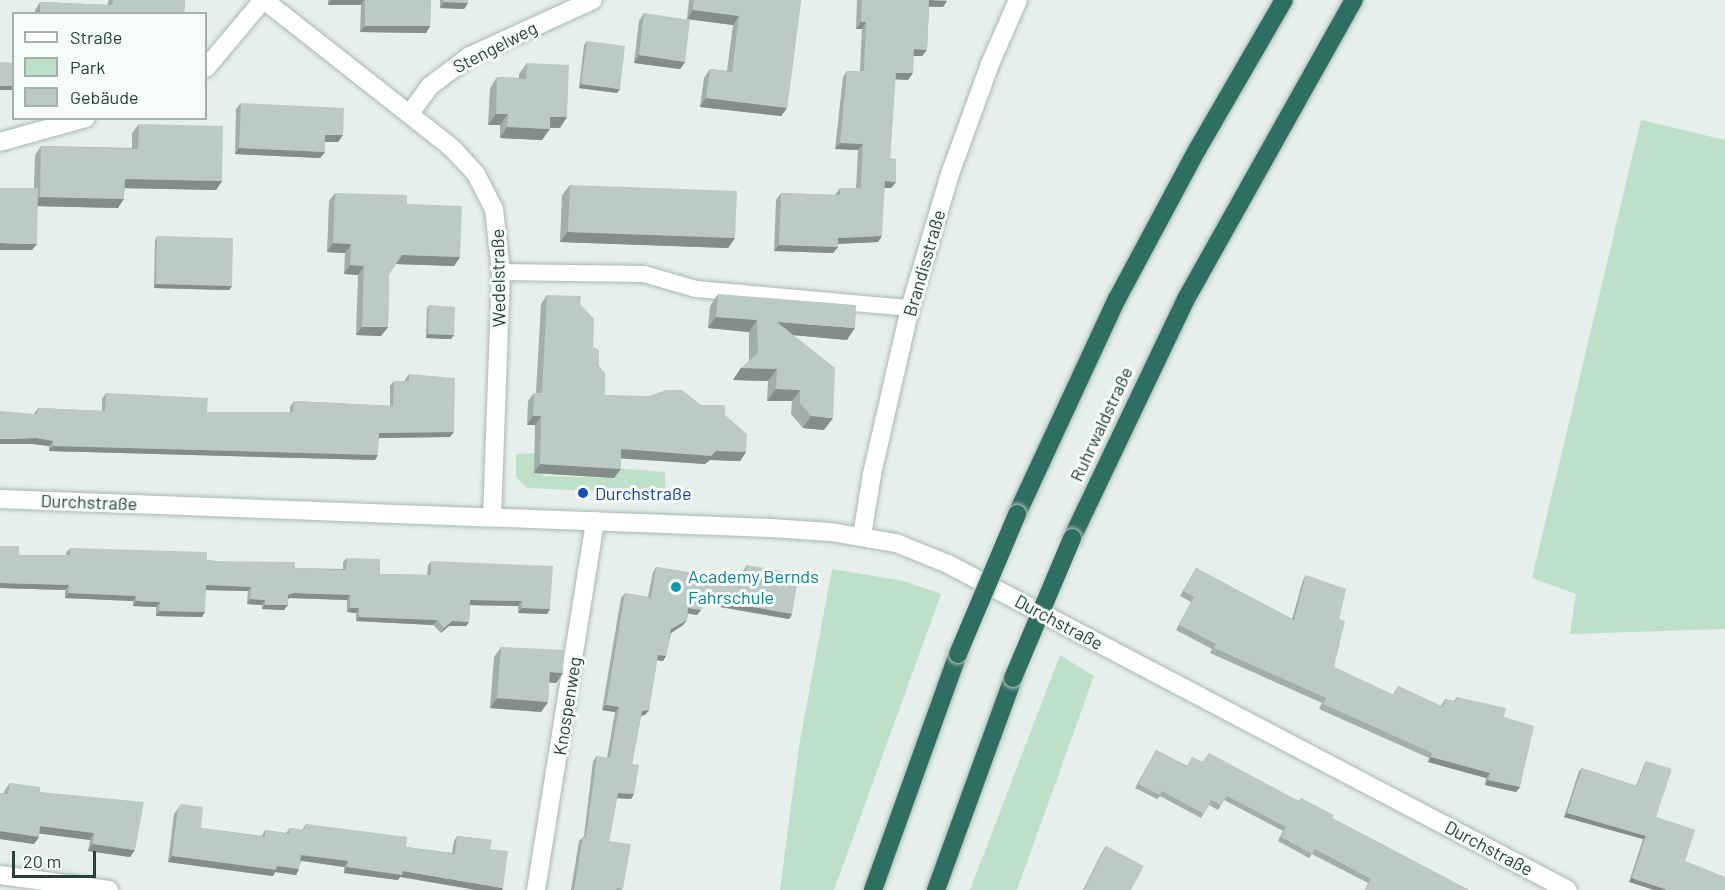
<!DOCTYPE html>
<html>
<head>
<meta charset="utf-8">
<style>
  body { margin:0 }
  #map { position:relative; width:1725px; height:890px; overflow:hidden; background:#e6efeb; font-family:Barlow,sans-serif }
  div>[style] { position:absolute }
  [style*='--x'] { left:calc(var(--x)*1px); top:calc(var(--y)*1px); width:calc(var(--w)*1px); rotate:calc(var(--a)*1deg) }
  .green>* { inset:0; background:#bfe0c8 }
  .roads { filter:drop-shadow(0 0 2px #a8b8b2) drop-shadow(0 0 2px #a8b8b2) }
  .lane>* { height:16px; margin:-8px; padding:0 8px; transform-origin:8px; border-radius:8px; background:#fff }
  .street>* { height:18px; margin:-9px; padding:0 9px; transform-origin:9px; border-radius:9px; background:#fff }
  .secondary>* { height:18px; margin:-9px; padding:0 9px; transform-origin:9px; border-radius:9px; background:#fff }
  .highway>* { height:18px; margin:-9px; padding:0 9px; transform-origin:9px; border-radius:9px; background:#2f6f62 }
  .bridges { filter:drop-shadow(0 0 2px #c2cac8) drop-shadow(0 0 2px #c2cac8) }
  .highway-bridge>* { height:18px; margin:-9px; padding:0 9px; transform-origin:9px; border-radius:9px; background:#2f6f62 }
  .wall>* { inset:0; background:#a1aea9 }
  .shaded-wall>* { inset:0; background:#838d89 }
  .building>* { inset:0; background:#bbcac4 }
  .dots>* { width:16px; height:16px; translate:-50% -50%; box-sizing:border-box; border:3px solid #f7fbf9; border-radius:50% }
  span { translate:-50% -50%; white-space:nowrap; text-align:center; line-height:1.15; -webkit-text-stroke:6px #f7fbf9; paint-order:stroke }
  .street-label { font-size:18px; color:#24423a }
  .transit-label { font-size:18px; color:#164399 }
  .left { translate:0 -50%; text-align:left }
  .culture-label { font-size:18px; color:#0d838f }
  .legend { position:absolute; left:12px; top:12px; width:195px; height:108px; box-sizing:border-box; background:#f7fbf9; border:2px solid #a3b1ad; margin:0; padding:8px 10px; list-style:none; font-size:18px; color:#24423a }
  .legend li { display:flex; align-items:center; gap:12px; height:30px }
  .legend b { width:30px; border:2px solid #a3b1ad }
  .scale { position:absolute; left:12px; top:851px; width:84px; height:27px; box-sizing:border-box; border:3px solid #24423a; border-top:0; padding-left:8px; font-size:18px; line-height:21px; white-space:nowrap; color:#24423a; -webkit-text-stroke:4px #f7fbf9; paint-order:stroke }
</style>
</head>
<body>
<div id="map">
  <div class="green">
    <div style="clip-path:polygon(1641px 120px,1725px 140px,1725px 629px,1570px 634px,1576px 594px,1532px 578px)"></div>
    <div style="clip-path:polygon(543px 453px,543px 476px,614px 478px,615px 468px,665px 472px,665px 494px,527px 488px,516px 477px,516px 454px)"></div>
    <div style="clip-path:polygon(832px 569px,904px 581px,941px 594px,834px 890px,780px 890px,799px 746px)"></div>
    <div style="clip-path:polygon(1060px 655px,1094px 676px,1017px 890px,970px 890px)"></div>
  </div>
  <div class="roads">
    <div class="lane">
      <div style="--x:501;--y:272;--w:143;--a:0.8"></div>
      <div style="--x:644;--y:274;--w:54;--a:16.1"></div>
      <div style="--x:696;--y:289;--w:215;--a:5.1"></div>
    </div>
    <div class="street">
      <div style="--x:264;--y:0;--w:238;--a:38.2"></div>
      <div style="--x:451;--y:147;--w:37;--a:47"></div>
      <div style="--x:476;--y:174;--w:39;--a:63"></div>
      <div style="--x:494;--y:209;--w:63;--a:83.7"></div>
      <div style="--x:501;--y:272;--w:245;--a:92.1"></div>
      <div style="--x:206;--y:68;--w:89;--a:-50"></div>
      <div style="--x:411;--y:112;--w:32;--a:-54"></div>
      <div style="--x:430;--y:86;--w:50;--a:-36.9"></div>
      <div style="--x:470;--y:56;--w:135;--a:-24.5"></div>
      <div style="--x:0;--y:142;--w:89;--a:-15.6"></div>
      <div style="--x:0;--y:875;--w:110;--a:7.8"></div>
      <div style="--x:536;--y:890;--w:374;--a:-80.9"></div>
    </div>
    <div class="secondary">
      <div style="--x:0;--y:499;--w:771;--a:2.16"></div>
      <div style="--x:770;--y:528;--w:61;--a:3.8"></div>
      <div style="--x:831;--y:532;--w:66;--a:9.6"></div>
      <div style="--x:896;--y:543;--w:56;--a:22"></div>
      <div style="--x:948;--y:564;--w:700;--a:27.74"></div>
      <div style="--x:862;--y:536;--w:63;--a:-80.8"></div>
      <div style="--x:872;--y:474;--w:170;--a:-77.1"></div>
      <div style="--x:910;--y:308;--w:140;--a:-73.4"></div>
      <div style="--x:950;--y:174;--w:117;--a:-70"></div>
      <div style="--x:990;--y:64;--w:70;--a:-66.4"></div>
    </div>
    <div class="highway">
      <div style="--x:1017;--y:514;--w:237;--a:-65.1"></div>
      <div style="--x:1117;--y:299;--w:169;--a:-61.8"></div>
      <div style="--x:1197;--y:150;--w:173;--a:-59.9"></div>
      <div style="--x:1072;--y:538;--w:265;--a:-64.5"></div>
      <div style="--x:1186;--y:299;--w:343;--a:-60.7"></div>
      <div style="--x:873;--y:890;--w:251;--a:-70.2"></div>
      <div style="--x:936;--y:890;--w:226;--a:-70"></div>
    </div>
  </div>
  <div class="bridges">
    <div class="highway-bridge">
      <div style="--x:958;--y:654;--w:152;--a:-67.1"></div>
      <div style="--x:1013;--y:678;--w:152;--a:-67.1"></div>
    </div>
  </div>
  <div class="wall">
    <div style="clip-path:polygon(109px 0,185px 0,184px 14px,35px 14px,35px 10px,40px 2px,107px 5px,108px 2px)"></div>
    <div style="clip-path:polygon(328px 0,431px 0,430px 26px,426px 33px,360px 32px,361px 5px,328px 5px)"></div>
    <div style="clip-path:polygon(440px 0,468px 0,468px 3px,464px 9px,440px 8px)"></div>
    <div style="clip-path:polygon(689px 0,801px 0,787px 108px,781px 116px,700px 107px,704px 78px,710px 69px,727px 71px,733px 25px,687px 19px)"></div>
    <div style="clip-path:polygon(857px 0,947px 0,943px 7px,929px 7px,927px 50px,922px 56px,913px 56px,908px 80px,895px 79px,890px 158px,896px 182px,891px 188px,884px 188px,878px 242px,838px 244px,838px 247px,833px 253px,774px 251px,776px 200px,781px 193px,835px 195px,840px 188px,856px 188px,858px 150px,835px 149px,843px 77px,847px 71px,860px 71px,862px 29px,856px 29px)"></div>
    <div style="clip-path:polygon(644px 13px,685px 62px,680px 69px,634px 63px,639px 21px)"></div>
    <div style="clip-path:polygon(587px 41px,617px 93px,579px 88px,584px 45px)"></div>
    <div style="clip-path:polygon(527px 63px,560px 128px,550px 128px,542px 140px,500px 138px,500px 125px,488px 125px,490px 88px,497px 77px,519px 78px,519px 74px)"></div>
    <div style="clip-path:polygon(241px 103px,343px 135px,338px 142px,325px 142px,325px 152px,320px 158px,235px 154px,236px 109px)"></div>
    <div style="clip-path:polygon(139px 124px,222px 181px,216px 190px,125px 188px,118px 208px,37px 206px,37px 244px,32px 250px,35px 155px,41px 146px,132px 148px,132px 133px)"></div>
    <div style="clip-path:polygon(570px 185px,735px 238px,728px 248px,560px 242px,562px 195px)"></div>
    <div style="clip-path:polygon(335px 193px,407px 204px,460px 257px,454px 266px,396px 264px,389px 274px,388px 327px,381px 336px,356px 335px,358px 275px,344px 274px,345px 253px,327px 252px,329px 201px)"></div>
    <div style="clip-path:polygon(157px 236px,232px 286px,229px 290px,154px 288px,155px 240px)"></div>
    <div style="clip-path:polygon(718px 294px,847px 340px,794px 335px,824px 430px,803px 428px,791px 414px,792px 401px,767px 401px,768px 381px,733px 380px,741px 368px,749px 361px,749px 332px,708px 328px,710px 306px)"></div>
    <div style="clip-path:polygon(547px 295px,580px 304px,599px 366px,605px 395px,701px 405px,725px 415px,746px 452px,740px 461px,710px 460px,705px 464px,621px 458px,614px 478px,534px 473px,535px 425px,527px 425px,528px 401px,534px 393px,536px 393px,541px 304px)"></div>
    <div style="clip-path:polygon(429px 305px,451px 339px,426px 338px,427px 309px)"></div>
    <div style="clip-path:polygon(409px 374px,450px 437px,379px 438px,375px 460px,49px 451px,49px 446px,33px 444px,34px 414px,38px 408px,102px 411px,102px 399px,106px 393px,207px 412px,290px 412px,290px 407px,294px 401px,390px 406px,390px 386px,394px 381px,405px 381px,405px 380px)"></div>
    <div style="clip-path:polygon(0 546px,19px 555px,66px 555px,66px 553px,70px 548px,295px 568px,343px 569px,343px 562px,347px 558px,380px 574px,427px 575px,428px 566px,431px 561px,550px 609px,547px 614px,518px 613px,518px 606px,470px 605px,469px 622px,466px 626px,449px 626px,441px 633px,433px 625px,356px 621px,356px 613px,347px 612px,347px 600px,290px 598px,288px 599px,284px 610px,262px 609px,262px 605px,247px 604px,248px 591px,206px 590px,202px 617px,156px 616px,156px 607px,133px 606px,133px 601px,65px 598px,65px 590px,0 588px)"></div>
    <div style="clip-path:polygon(747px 565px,785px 583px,792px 614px,789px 619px,702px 604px,701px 610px,697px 615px,688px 613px,687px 620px,683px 625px,671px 633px,666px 656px,663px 661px,657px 660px,649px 710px,645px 715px,641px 716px,632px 764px,634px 794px,631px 799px,617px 798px,609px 841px,622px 890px,571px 890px,579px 841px,584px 836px,593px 761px,597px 756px,607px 758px,615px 712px,602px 710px,621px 598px,625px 593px,648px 597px,653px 572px,656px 567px,729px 579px,732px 573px,742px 575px,743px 571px)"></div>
    <div style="clip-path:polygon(1196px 568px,1292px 619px,1303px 580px,1306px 575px,1339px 619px,1334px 667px,1393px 695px,1398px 686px,1441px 706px,1445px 699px,1454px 701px,1457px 697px,1504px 717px,1520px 787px,1516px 792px,1485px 785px,1486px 778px,1428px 762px,1429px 758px,1319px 709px,1322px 703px,1210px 653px,1212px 649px,1176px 630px,1191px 602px,1180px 596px)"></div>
    <div style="clip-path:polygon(501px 647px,563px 673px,556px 683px,549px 682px,548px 702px,541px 712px,490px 708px,494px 657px)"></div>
    <div style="clip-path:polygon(1156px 750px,1187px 766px,1192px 757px,1202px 762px,1299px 801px,1301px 798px,1332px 818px,1469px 890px,1365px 890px,1368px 883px,1312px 854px,1309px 858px,1278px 841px,1283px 831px,1224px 800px,1218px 810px,1209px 805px,1201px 818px,1160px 796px,1157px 799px,1135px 788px)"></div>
    <div style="clip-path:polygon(1646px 761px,1656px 817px,1695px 830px,1629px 882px,1643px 839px,1564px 817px,1579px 771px,1582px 768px,1636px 786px,1644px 765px)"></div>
    <div style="clip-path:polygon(10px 783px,40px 792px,130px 857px,88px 851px,90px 840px,39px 833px,39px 837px,34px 844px,0 839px,0 793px,4px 793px,5px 790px)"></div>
    <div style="clip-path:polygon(181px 804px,201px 828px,262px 836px,265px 830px,286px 833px,290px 828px,302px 830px,306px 824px,406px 847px,452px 853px,454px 841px,457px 836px,492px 840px,400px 877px,398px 880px,344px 873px,344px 867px,301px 861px,296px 875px,275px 872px,273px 876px,168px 862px,174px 814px)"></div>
    <div style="clip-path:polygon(1106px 846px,1131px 890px,1083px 890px,1102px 852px)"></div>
  </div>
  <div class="shaded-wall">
    <div style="clip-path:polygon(331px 0,364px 0,361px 5px,328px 5px)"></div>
    <div style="clip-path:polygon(929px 0,947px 1px,943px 7px,925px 6px)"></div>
    <div style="clip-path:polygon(444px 2px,468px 3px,464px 9px,440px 8px)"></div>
    <div style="clip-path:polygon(693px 10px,739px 16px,733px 25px,687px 19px)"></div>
    <div style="clip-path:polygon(861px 22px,866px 22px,862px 29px,856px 29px)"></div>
    <div style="clip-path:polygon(365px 26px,430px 26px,426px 33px,360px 32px)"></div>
    <div style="clip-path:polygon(914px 49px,927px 50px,922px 56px,909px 56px)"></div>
    <div style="clip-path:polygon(639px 55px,685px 62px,680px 69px,634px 63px)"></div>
    <div style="clip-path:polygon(896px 73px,913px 73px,908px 80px,891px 79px)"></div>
    <div style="clip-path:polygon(581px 84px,620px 89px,617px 93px,579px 88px)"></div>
    <div style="clip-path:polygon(0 86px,14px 86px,14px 90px,0 90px)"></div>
    <div style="clip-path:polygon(706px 98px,787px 108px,781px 116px,700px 107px)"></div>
    <div style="clip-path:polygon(496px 114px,508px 114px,500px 125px,488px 125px)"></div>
    <div style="clip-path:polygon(550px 117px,567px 117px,560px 128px,543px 127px)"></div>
    <div style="clip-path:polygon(507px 127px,550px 129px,542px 140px,500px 138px)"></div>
    <div style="clip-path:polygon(325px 135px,343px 135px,338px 142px,321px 142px)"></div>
    <div style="clip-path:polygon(840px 143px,863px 144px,858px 150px,835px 149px)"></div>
    <div style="clip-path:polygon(239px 148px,325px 152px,320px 158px,235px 154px)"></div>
    <div style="clip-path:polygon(125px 179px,222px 181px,216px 190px,118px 188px)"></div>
    <div style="clip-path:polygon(885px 181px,896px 182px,891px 188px,880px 188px)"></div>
    <div style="clip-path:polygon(40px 197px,124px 199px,118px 208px,33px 206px)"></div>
    <div style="clip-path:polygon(568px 232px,735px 238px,728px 248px,560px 242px)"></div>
    <div style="clip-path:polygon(882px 236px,878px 242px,834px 244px,838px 238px)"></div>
    <div style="clip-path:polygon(0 243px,37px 244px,32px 250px,0 250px)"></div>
    <div style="clip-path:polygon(333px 243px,351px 244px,345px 253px,327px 252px)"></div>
    <div style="clip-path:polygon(779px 245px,838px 247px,833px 253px,774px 251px)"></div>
    <div style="clip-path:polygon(402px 255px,460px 257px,454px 266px,396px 264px)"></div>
    <div style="clip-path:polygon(350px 265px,364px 266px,358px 275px,344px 274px)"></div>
    <div style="clip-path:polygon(156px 284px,232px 286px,229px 290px,154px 288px)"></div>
    <div style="clip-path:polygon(716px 317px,757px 320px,749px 332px,708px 328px)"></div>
    <div style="clip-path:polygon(777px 322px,855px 328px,847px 340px,769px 333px)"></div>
    <div style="clip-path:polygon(362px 327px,388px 327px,381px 336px,356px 335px)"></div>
    <div style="clip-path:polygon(428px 334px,454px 335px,451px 339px,426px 338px)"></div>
    <div style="clip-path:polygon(741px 368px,777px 369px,768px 381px,733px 380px)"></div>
    <div style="clip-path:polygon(776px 389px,800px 390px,792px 401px,767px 401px)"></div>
    <div style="clip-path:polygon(533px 416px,541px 416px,535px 425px,527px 425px)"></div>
    <div style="clip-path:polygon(811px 416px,833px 418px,824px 430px,803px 428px)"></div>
    <div style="clip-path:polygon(454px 432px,450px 437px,375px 438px,379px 433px)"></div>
    <div style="clip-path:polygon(36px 438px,53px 441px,49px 446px,33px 444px,0 444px,0 439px)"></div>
    <div style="clip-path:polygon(53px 446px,378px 455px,375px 460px,49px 451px)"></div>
    <div style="clip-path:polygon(621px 449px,716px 451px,746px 452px,740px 461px,710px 460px,705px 464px,615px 458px)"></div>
    <div style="clip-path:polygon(540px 464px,621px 469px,614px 478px,534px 473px)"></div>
    <div style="clip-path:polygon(0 583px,69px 585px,65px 590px,0 588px)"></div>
    <div style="clip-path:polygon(206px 585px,251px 587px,248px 591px,203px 590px)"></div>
    <div style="clip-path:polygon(69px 593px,136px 596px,133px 601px,65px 598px)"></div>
    <div style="clip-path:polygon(294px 593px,350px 595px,347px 600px,290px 598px,285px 600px,288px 595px)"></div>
    <div style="clip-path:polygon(703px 598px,792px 614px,789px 619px,699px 603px)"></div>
    <div style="clip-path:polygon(250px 599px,265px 600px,262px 605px,247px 604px)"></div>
    <div style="clip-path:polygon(470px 600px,522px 601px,518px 606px,466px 605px)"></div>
    <div style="clip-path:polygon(136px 601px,160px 602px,156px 607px,133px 606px)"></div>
    <div style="clip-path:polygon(265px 605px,288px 605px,284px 610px,262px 609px)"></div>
    <div style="clip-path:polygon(350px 608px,359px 608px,356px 613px,347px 612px)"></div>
    <div style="clip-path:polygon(522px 608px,550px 609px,547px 614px,518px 613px)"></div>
    <div style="clip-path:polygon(688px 608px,701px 610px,697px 615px,685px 613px)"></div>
    <div style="clip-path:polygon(159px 611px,205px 612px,202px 617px,156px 616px)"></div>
    <div style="clip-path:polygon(359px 617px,437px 620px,433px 625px,356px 621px)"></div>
    <div style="clip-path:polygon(687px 620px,683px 625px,668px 635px,671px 629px)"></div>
    <div style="clip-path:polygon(452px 621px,469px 622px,466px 626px,449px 626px,441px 633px,444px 628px)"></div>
    <div style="clip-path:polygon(658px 655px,666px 656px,663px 661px,655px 660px)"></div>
    <div style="clip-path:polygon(550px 672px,563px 673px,556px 683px,543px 682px)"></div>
    <div style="clip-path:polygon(497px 698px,548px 702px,541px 712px,490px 708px)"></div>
    <div style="clip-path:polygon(606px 705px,619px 707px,615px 712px,602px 710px)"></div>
    <div style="clip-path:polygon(649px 710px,645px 715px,638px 716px,642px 711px)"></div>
    <div style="clip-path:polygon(1431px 757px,1490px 773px,1486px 778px,1428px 762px)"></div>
    <div style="clip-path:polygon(1488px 780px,1520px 787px,1516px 792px,1485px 785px)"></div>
    <div style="clip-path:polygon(618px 793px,634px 794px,631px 799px,614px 798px)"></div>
    <div style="clip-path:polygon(1567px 813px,1646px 836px,1643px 839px,1564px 817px)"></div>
    <div style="clip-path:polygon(40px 826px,94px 833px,90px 840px,35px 833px)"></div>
    <div style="clip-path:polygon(0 831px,39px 837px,34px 844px,0 839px)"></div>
    <div style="clip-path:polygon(93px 844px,135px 850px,130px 857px,88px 851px)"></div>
    <div style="clip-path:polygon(301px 855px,348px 861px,344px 867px,298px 860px)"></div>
    <div style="clip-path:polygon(172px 856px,277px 866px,299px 869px,296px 875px,275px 872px,273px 876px,168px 862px)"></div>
    <div style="clip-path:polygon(347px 867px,403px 871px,503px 888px,502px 890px,476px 890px,400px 877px,398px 880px,344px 873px)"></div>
    <div style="clip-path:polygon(1632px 878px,1668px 890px,1654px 890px,1629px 882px)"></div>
  </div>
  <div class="building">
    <div style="clip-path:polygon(113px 0,185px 0,184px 14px,40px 14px,40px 2px,112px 5px)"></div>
    <div style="clip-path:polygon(365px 0,431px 0,430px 26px,365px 26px)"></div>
    <div style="clip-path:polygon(444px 0,468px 0,468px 3px,444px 2px)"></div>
    <div style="clip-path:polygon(694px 0,801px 0,787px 108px,706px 98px,710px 69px,732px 72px,739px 16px,693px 10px)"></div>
    <div style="clip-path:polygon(862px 0,947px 0,947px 1px,929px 0,927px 50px,914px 49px,913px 73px,896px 73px,890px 158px,896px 159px,896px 182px,885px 181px,882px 236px,838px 238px,838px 247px,779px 245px,781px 193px,840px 195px,840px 188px,861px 188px,863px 144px,840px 143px,847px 71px,864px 71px,866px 22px,861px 22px)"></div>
    <div style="clip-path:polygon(644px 13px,690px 20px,685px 62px,639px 55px)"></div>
    <div style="clip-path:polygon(587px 41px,625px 46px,620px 89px,581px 84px)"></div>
    <div style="clip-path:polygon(0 62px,14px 63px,14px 86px,0 86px)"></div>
    <div style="clip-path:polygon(527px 63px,569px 65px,567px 117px,550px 117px,550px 129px,507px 127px,508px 114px,496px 114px,497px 77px,526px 79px)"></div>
    <div style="clip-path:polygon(241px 103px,344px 108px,343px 135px,325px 135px,325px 152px,239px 148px)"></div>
    <div style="clip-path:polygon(139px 124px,223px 126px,222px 181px,125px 179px,124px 199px,40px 197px,41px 146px,138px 149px)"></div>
    <div style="clip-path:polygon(570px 185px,737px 191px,735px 238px,568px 232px)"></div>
    <div style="clip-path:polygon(0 188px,38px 188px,37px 244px,0 243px)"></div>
    <div style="clip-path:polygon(335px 193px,407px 195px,407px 204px,462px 206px,460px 257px,402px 255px,389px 274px,388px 327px,362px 327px,364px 266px,350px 265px,351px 244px,333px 243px)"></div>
    <div style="clip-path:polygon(157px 236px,233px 238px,232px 286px,156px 284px)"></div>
    <div style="clip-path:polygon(718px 294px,856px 305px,855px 328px,777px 322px,835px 368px,833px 418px,811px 416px,800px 403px,800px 390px,776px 389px,777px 369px,741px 368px,758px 353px,757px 320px,716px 317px)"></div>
    <div style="clip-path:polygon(547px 295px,581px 296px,580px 304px,594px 319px,593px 347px,599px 350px,599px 366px,605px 373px,605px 395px,649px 396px,666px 390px,682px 390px,701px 405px,725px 405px,725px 415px,747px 434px,746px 452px,716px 451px,711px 456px,621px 449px,621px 469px,540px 464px,541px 416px,533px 416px,534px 393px,542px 393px)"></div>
    <div style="clip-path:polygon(429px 305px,455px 307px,454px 335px,428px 334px)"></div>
    <div style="clip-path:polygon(409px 374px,455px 378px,454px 432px,379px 433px,378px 455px,53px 446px,53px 441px,36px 438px,0 439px,0 411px,37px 414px,38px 408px,105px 411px,106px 393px,208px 398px,207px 412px,293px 412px,294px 401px,393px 406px,394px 381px,409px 381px)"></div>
    <div style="clip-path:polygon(0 546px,19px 546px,19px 555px,70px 555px,70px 548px,207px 552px,207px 561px,295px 562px,295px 568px,346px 570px,347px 558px,380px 559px,380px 574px,431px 575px,431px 561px,553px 566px,550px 609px,522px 608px,522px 601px,470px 600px,469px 622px,452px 621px,444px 628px,437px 620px,359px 617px,359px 608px,350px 608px,350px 595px,294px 593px,288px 595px,288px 605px,265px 605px,265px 600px,250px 599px,251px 587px,206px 585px,205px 612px,159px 611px,160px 602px,136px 601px,136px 596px,69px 593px,69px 585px,0 583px)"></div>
    <div style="clip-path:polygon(747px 565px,787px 572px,785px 583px,797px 585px,792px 614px,703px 598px,701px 610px,688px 608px,687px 620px,671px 629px,666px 656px,658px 655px,649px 710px,642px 711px,632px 764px,639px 765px,634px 794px,618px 793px,609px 841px,631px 844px,623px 889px,617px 888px,617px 890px,574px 890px,583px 836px,586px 837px,597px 756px,610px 758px,619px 707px,606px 705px,625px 593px,651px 598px,656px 567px,731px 579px,732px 573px,745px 576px)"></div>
    <div style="clip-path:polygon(1196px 568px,1294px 620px,1306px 575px,1346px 589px,1339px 619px,1345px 621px,1334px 667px,1394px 695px,1398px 686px,1443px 707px,1445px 699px,1456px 701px,1457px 697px,1506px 708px,1504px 717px,1534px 726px,1520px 787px,1488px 780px,1490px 773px,1431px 757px,1432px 753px,1323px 704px,1326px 698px,1214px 648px,1216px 644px,1179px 625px,1194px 597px,1183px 591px)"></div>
    <div style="clip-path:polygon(501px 647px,564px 650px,563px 673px,550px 672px,548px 702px,497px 698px)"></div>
    <div style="clip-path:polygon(1156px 750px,1187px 767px,1192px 757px,1202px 762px,1209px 753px,1299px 801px,1301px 798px,1334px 815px,1332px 818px,1469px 890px,1365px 890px,1371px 879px,1315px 849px,1312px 854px,1281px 837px,1286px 827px,1227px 796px,1221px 805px,1211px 800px,1204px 814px,1162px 791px,1160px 795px,1138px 784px)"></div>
    <div style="clip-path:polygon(1646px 761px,1672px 769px,1656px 817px,1695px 830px,1685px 861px,1725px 877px,1725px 890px,1668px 890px,1632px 878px,1646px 836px,1567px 813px,1582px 768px,1637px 786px)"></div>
    <div style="clip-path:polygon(10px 783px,40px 787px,40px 792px,144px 802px,135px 850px,93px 844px,94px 833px,40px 826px,39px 837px,0 831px,0 793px,8px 794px)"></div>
    <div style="clip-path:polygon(181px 804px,203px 807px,201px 828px,265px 837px,265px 830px,289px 834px,290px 828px,304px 830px,306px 824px,407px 837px,406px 847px,455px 854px,457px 836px,492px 840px,490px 849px,508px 851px,503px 888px,403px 871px,402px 875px,347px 867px,348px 861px,301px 855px,299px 869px,277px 866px,276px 870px,172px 856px,178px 808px)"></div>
    <div style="clip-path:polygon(1106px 846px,1144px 866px,1131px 890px,1084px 890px)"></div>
  </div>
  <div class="dots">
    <div style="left:583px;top:493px;background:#1a4fb4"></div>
    <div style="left:676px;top:587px;background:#0f9aa8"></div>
  </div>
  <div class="street-label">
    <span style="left:495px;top:47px;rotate:-27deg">Stengelweg</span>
    <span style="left:924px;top:263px;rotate:-74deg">Brandisstraße</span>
    <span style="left:498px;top:278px;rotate:-91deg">Wedelstraße</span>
    <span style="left:1101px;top:424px;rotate:-65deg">Ruhrwaldstraße</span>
    <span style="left:89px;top:502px;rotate:2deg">Durchstraße</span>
    <span style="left:1059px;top:622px;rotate:28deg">Durchstraße</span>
    <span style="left:567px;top:706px;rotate:-81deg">Knospenweg</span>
    <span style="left:1489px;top:848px;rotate:28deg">Durchstraße</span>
  </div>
  <div class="transit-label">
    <span class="left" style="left:595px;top:493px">Durchstraße</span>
  </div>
  <div class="culture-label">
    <span class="left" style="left:688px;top:587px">Academy Bernds<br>Fahrschule</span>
  </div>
  <ul class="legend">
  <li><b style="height:8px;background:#fff"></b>Straße</li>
  <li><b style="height:16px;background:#bfe0c8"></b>Park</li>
  <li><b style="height:16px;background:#bbcac4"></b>Gebäude</li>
  </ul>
  <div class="scale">20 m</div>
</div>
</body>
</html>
